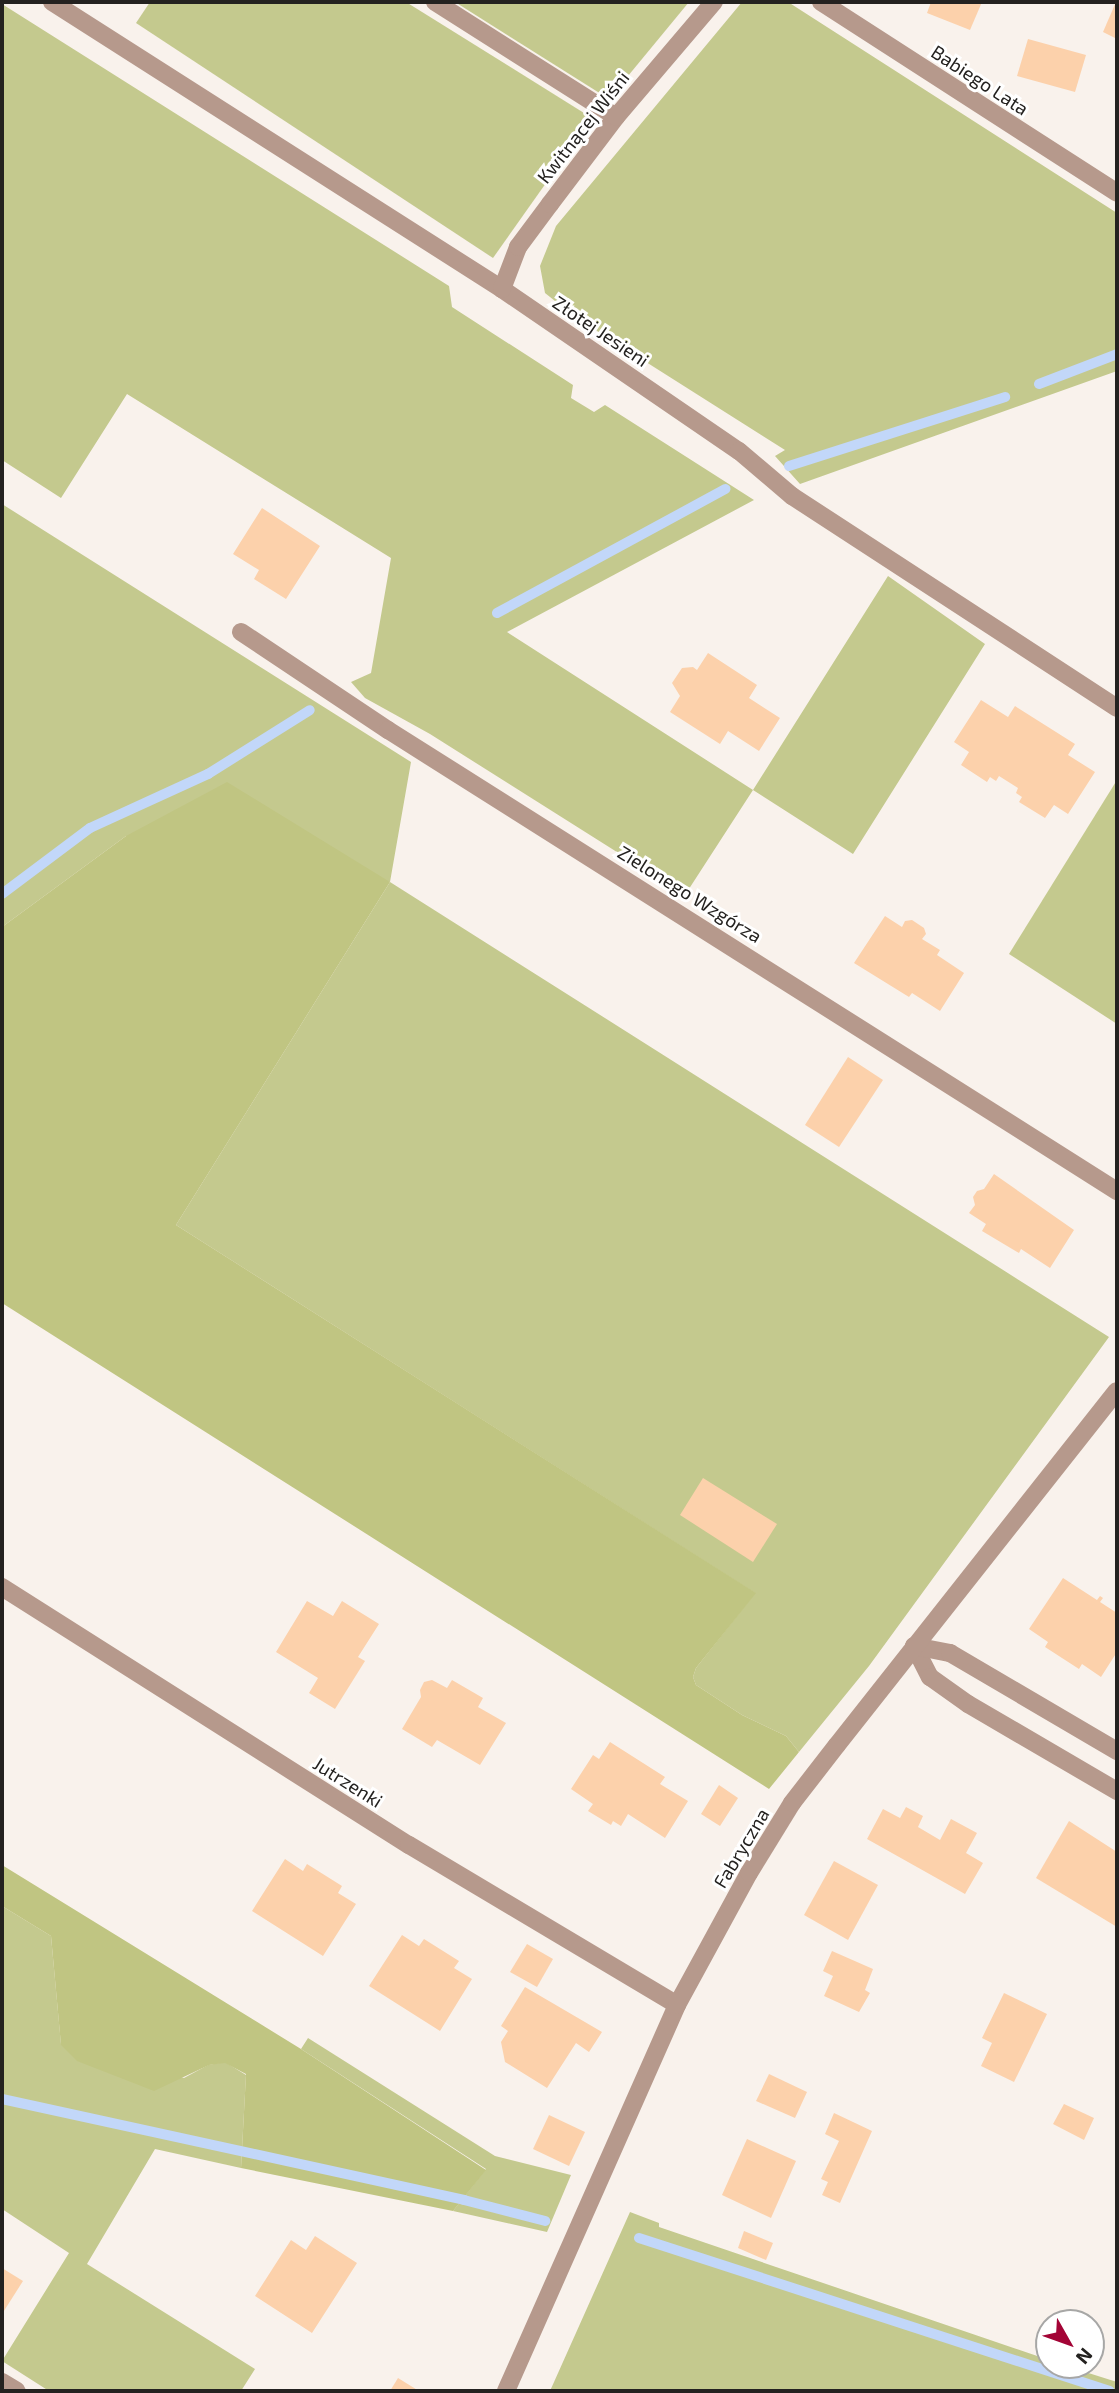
<!DOCTYPE html>
<html>
<head>
<meta charset="utf-8">
<style>
  body { margin:0 }
  #map { position:relative; width:1119px; height:2393px; overflow:hidden; background:#f9f2ec; font-family:"Exo 2",sans-serif }
  div>[style] { position:absolute }
  [style*='--x'] { left:calc(var(--x)*1px); top:calc(var(--y)*1px); width:calc(var(--w)*1px); rotate:calc(var(--a)*1deg) }
  .green>* { inset:0; background:#c4c98e }
  .forest>* { inset:0; background:#c0c582 }
  .stream>* { height:10px; margin:-5px; padding:0 5px; transform-origin:5px; border-radius:5px; background:#c2d7f9 }
  .building>* { inset:0; background:#fcd1ab }
  .minor>* { height:18px; margin:-9px; padding:0 9px; transform-origin:9px; border-radius:9px; background:#b6998c }
  span { translate:-50% -50%; white-space:nowrap; text-align:center; line-height:1.15; -webkit-text-stroke:6px #fff; paint-order:stroke }
  .street-label { font-size:19px; color:#242220 }
  .frame { position:absolute; inset:0; border:4px solid #242220; pointer-events:none }
  .north { position:absolute; left:1035px; top:2309px; width:70px; height:70px; box-sizing:border-box; background:#fff; border:2px solid #a7a7a6; border-radius:50%; rotate:130deg; font-size:19px; font-weight:700; line-height:28px; text-align:center; color:#242220 }
  .north::after { content:''; display:block; margin:auto; width:24px; height:32px; background:#a30436; clip-path:polygon(50% 0,100% 100%,50% 72%,0 100%) }
</style>
</head>
<body>
<div id="map">
  <div class="green">
    <div style="clip-path:polygon(150px 2px,406px 2px,592px 118px,493px 258px,136px 23px)"></div>
    <div style="clip-path:polygon(455px 2px,689px 2px,609px 99px)"></div>
    <div style="clip-path:polygon(742px 2px,788px 2px,1117px 213px,1117px 371px,800px 484px,775px 456px,785px 450px,575px 317px,545px 293px,540px 266px,556px 226px)"></div>
    <div style="clip-path:polygon(2px 4px,449px 286px,452px 307px,573px 385px,571px 398px,594px 412px,605px 405px,754px 500px,507px 632px,753px 790px,888px 576px,985px 644px,853px 854px,753px 790px,685px 895px,430px 734px,365px 698px,351px 682px,371px 673px,391px 558px,127px 394px,61px 498px,2px 460px)"></div>
    <div style="clip-path:polygon(2px 504px,411px 762px,390px 882px,1109px 1337px,869px 1666px,799px 1752px,786px 1736px,742px 1715px,696px 1685px,693px 1677px,696px 1668px,755px 1593px,176px 1225px,390px 882px,126px 836px,2px 927px)"></div>
    <div style="clip-path:polygon(1117px 780px,1117px 1024px,1009px 954px)"></div>
    <div style="clip-path:polygon(2px 1906px,51px 1936px,61px 2044px,184px 2078px,208px 2065px,225px 2062px,246px 2075px,241px 2168px,155px 2149px,87px 2264px,255px 2369px,241px 2391px,49px 2391px,2px 2361px,69px 2253px,2px 2209px)"></div>
    <div style="clip-path:polygon(308px 2038px,495px 2156px,571px 2175px,547px 2232px,453px 2211px,486px 2169px,301px 2049px)"></div>
    <div style="clip-path:polygon(630px 2212px,659px 2223px,659px 2227px,1049px 2360px,1049px 2365px,1063px 2365px,1117px 2382px,1117px 2391px,550px 2391px)"></div>
  </div>
  <div class="forest">
    <div style="clip-path:polygon(227px 782px,390px 882px,176px 1225px,756px 1593px,696px 1668px,693px 1677px,696px 1685px,742px 1715px,786px 1736px,799px 1752px,769px 1789px,2px 1303px,2px 927px,126px 836px)"></div>
    <div style="clip-path:polygon(2px 1865px,301px 2049px,486px 2170px,453px 2211px,241px 2168px,246px 2074px,225px 2063px,209px 2065px,154px 2091px,77px 2061px,61px 2045px,51px 1936px,2px 1906px)"></div>
  </div>
  <div class="stream">
    <div style="--x:1039;--y:384;--w:84;--a:-21"></div>
    <div style="--x:789;--y:466;--w:227;--a:-17.7"></div>
    <div style="--x:497;--y:613;--w:260;--a:-28.5"></div>
    <div style="--x:2;--y:894;--w:110;--a:-36.9"></div>
    <div style="--x:90;--y:828;--w:130;--a:-24.6"></div>
    <div style="--x:208;--y:774;--w:120;--a:-32.1"></div>
    <div style="--x:2;--y:2099;--w:473;--a:12.3"></div>
    <div style="--x:464;--y:2200;--w:84;--a:14.5"></div>
    <div style="--x:639;--y:2238;--w:495;--a:18"></div>
  </div>
  <div class="building">
    <div style="clip-path:polygon(931px 2px,982px 2px,970px 30px,927px 13px)"></div>
    <div style="clip-path:polygon(1116px 2px,1117px 2px,1117px 39px,1103px 32px)"></div>
    <div style="clip-path:polygon(1028px 39px,1086px 55px,1075px 92px,1017px 76px)"></div>
    <div style="clip-path:polygon(262px 508px,320px 546px,286px 599px,254px 579px,259px 570px,233px 554px)"></div>
    <div style="clip-path:polygon(708px 653px,757px 685px,749px 698px,780px 718px,759px 751px,728px 731px,720px 744px,670px 712px,680px 696px,672px 683px,682px 668px,693px 667px,697px 670px)"></div>
    <div style="clip-path:polygon(981px 700px,1008px 717px,1015px 706px,1075px 744px,1068px 755px,1095px 772px,1068px 814px,1054px 805px,1045px 818px,1019px 802px,1022px 797px,1016px 793px,1018px 788px,999px 776px,996px 781px,990px 777px,987px 782px,961px 765px,969px 752px,954px 742px)"></div>
    <div style="clip-path:polygon(885px 916px,902px 927px,905px 921px,912px 920px,924px 928px,926px 934px,922px 939px,940px 950px,937px 955px,964px 973px,940px 1011px,912px 993px,909px 997px,854px 963px)"></div>
    <div style="clip-path:polygon(848px 1057px,883px 1080px,839px 1147px,805px 1125px)"></div>
    <div style="clip-path:polygon(994px 1174px,1074px 1230px,1050px 1268px,1021px 1249px,1019px 1253px,982px 1231px,986px 1224px,969px 1213px,975px 1205px,973px 1197px,977px 1191px,984px 1189px)"></div>
    <div style="clip-path:polygon(703px 1478px,777px 1524px,753px 1562px,680px 1515px)"></div>
    <div style="clip-path:polygon(1063px 1578px,1097px 1600px,1100px 1596px,1103px 1598px,1100px 1602px,1117px 1613px,1117px 1652px,1101px 1677px,1082px 1664px,1079px 1669px,1045px 1647px,1048px 1642px,1029px 1629px)"></div>
    <div style="clip-path:polygon(307px 1601px,333px 1616px,342px 1601px,379px 1624px,358px 1657px,365px 1661px,335px 1709px,309px 1693px,318px 1678px,276px 1652px)"></div>
    <div style="clip-path:polygon(432px 1680px,447px 1688px,452px 1680px,483px 1698px,478px 1707px,506px 1723px,480px 1765px,437px 1740px,432px 1747px,402px 1729px,421px 1697px,420px 1690px,424px 1682px)"></div>
    <div style="clip-path:polygon(610px 1742px,665px 1777px,660px 1784px,688px 1801px,665px 1838px,628px 1814px,621px 1826px,613px 1821px,611px 1825px,588px 1811px,593px 1804px,571px 1789px,593px 1755px,599px 1759px)"></div>
    <div style="clip-path:polygon(719px 1785px,738px 1798px,720px 1826px,701px 1814px)"></div>
    <div style="clip-path:polygon(906px 1807px,923px 1816px,918px 1827px,940px 1840px,951px 1819px,977px 1833px,966px 1853px,983px 1863px,965px 1894px,867px 1839px,883px 1809px,900px 1818px)"></div>
    <div style="clip-path:polygon(1069px 1821px,1117px 1852px,1117px 1927px,1036px 1878px)"></div>
    <div style="clip-path:polygon(285px 1859px,303px 1871px,307px 1864px,342px 1886px,338px 1893px,356px 1904px,323px 1956px,252px 1911px)"></div>
    <div style="clip-path:polygon(834px 1861px,878px 1885px,848px 1940px,804px 1915px)"></div>
    <div style="clip-path:polygon(402px 1935px,419px 1946px,424px 1939px,459px 1961px,454px 1968px,472px 1979px,440px 2031px,369px 1986px)"></div>
    <div style="clip-path:polygon(527px 1944px,553px 1959px,537px 1987px,510px 1972px)"></div>
    <div style="clip-path:polygon(832px 1951px,873px 1969px,865px 1990px,870px 1993px,859px 2012px,824px 1996px,833px 1976px,823px 1971px)"></div>
    <div style="clip-path:polygon(525px 1987px,602px 2032px,589px 2052px,576px 2043px,547px 2088px,505px 2062px,501px 2042px,508px 2031px,501px 2026px)"></div>
    <div style="clip-path:polygon(1004px 1993px,1047px 2014px,1014px 2082px,981px 2066px,992px 2043px,982px 2038px)"></div>
    <div style="clip-path:polygon(769px 2074px,807px 2092px,795px 2118px,756px 2101px)"></div>
    <div style="clip-path:polygon(1064px 2104px,1094px 2118px,1084px 2140px,1053px 2124px)"></div>
    <div style="clip-path:polygon(834px 2113px,872px 2131px,840px 2203px,822px 2195px,828px 2182px,821px 2179px,839px 2141px,825px 2134px)"></div>
    <div style="clip-path:polygon(549px 2115px,585px 2132px,569px 2166px,533px 2149px)"></div>
    <div style="clip-path:polygon(747px 2139px,796px 2161px,771px 2218px,722px 2195px)"></div>
    <div style="clip-path:polygon(744px 2231px,773px 2243px,766px 2260px,738px 2248px)"></div>
    <div style="clip-path:polygon(315px 2236px,357px 2263px,312px 2333px,255px 2296px,291px 2240px,306px 2250px)"></div>
    <div style="clip-path:polygon(2px 2268px,23px 2281px,2px 2314px)"></div>
    <div style="clip-path:polygon(398px 2378px,419px 2391px,390px 2391px)"></div>
  </div>
  <div class="minor">
    <div style="--x:52;--y:2;--w:534;--a:32.53"></div>
    <div style="--x:502;--y:289;--w:287;--a:34.4"></div>
    <div style="--x:739;--y:451;--w:70;--a:40.3"></div>
    <div style="--x:792;--y:496;--w:388;--a:33.1"></div>
    <div style="--x:435;--y:2;--w:214;--a:32.4"></div>
    <div style="--x:821;--y:2;--w:352;--a:32.8"></div>
    <div style="--x:502;--y:289;--w:45;--a:-69.1"></div>
    <div style="--x:518;--y:247;--w:54;--a:-53.3"></div>
    <div style="--x:550;--y:204;--w:109;--a:-52.8"></div>
    <div style="--x:616;--y:117;--w:151;--a:-49.6"></div>
    <div style="--x:241;--y:632;--w:177;--a:33.7"></div>
    <div style="--x:388;--y:730;--w:863;--a:32.31"></div>
    <div style="--x:2;--y:1587;--w:482;--a:32.4"></div>
    <div style="--x:409;--y:1845;--w:312;--a:30.8"></div>
    <div style="--x:914;--y:1646;--w:35;--a:63"></div>
    <div style="--x:930;--y:1677;--w:47;--a:35.4"></div>
    <div style="--x:968;--y:1704;--w:173;--a:30.3"></div>
    <div style="--x:914;--y:1646;--w:37;--a:11"></div>
    <div style="--x:950;--y:1653;--w:194;--a:30.4"></div>
    <div style="--x:2;--y:2382;--w:17;--a:31"></div>
    <div style="--x:506;--y:2391;--w:422;--a:-66.1"></div>
    <div style="--x:677;--y:2005;--w:150;--a:-61.4"></div>
    <div style="--x:749;--y:1873;--w:82;--a:-58.4"></div>
    <div style="--x:792;--y:1803;--w:73;--a:-52.2"></div>
    <div style="--x:837;--y:1745;--w:451;--a:-51.7"></div>
  </div>
  <div class="street-label">
    <span style="left:980px;top:80px;rotate:33deg">Babiego Lata</span>
    <span style="left:583px;top:127px;rotate:-52deg">Kwitnącej Wiśni</span>
    <span style="left:601px;top:331px;rotate:34deg">Złotej Jesieni</span>
    <span style="left:690px;top:894px;rotate:32deg">Zielonego Wzgórza</span>
    <span style="left:348px;top:1782px;rotate:32deg">Jutrzenki</span>
    <span style="left:741px;top:1848px;rotate:-59deg">Fabryczna</span>
  </div>
  <div class="frame"></div>
  <div class="north">N</div>
</div>
</body>
</html>
